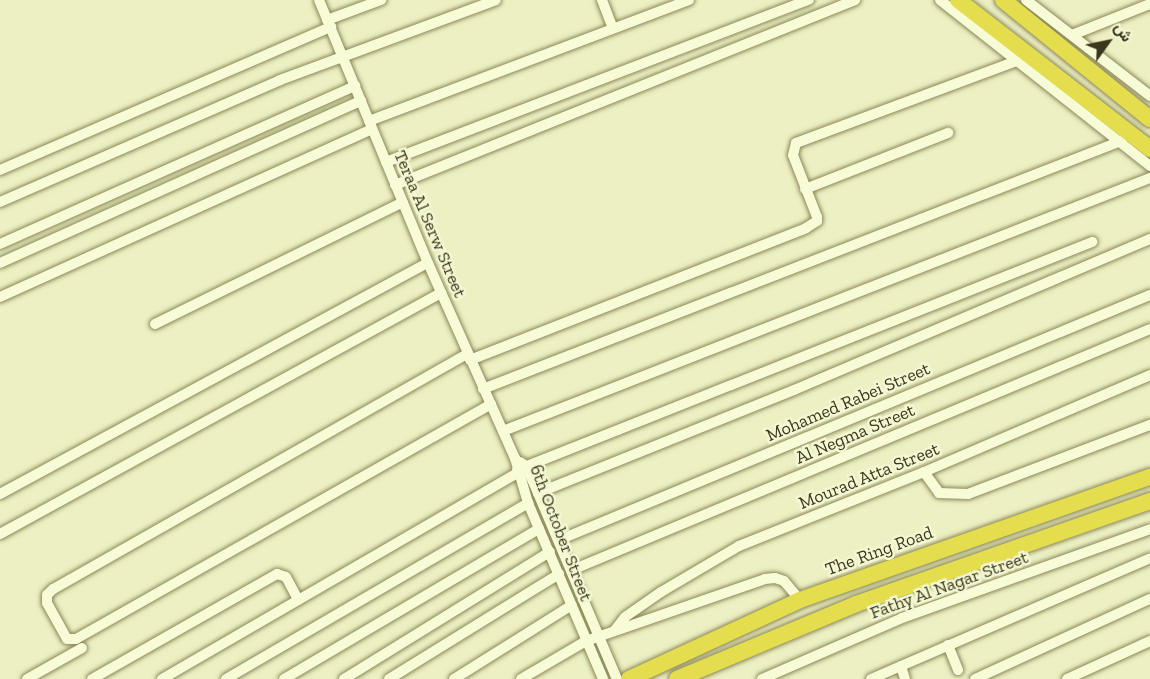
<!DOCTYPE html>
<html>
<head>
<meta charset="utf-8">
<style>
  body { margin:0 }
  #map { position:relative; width:1150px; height:679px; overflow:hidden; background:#ecf0c2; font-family:"Zilla Slab",Vazirmatn,serif }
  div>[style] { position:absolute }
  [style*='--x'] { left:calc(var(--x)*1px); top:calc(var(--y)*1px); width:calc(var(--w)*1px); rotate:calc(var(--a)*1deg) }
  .roads { filter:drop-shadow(0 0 2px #8b8758) drop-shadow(0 0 2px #8b8758) }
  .minor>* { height:10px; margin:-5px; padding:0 5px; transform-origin:5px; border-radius:5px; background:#f7fbd6 }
  .highway>* { height:16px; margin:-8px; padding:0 8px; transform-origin:8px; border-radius:8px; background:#e4dd4e }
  span { translate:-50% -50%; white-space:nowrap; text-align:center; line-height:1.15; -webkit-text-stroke:5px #f3f7d2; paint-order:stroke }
  .street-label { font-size:18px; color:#3a371d }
  .north { position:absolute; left:1078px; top:12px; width:60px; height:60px; -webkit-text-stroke:4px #f3f7d2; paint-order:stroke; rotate:57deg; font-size:16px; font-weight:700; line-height:24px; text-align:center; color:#3a371d }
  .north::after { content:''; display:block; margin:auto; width:21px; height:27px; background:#3a371d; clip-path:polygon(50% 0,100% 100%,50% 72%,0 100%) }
</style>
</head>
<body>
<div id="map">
  <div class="roads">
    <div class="minor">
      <div style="--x:319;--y:0;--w:285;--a:67.5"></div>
      <div style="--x:428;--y:263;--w:214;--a:66"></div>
      <div style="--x:515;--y:458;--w:47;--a:73.9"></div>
      <div style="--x:528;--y:503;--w:191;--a:66.9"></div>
      <div style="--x:602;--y:0;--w:30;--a:69"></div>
      <div style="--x:940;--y:0;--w:268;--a:38.3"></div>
      <div style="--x:1026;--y:0;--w:157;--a:37.7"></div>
      <div style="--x:327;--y:20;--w:58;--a:-20.3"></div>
      <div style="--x:1072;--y:35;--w:84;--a:-21.7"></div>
      <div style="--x:369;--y:121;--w:342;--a:-20.7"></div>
      <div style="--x:386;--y:162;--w:453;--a:-21"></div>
      <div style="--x:0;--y:170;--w:361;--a:-23.4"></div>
      <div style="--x:395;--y:185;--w:496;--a:-21.9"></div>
      <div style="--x:805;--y:189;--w:154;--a:-21.4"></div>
      <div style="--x:0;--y:202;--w:305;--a:-23.5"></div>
      <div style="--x:280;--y:80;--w:230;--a:-20.3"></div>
      <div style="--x:0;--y:244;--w:389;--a:-24"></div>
      <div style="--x:0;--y:263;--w:396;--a:-24.2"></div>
      <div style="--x:0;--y:297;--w:408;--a:-24.3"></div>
      <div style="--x:155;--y:324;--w:276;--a:-26.2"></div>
      <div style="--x:467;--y:354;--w:476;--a:150.4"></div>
      <div style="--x:53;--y:589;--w:8;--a:135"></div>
      <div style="--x:47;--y:595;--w:8;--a:90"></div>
      <div style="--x:47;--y:603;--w:41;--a:60.9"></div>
      <div style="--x:67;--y:639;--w:9;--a:0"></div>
      <div style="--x:76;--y:639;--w:477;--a:-29.5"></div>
      <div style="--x:470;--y:360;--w:361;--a:-21.4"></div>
      <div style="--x:806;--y:228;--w:13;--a:-32"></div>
      <div style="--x:817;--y:221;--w:4;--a:-90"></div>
      <div style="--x:817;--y:217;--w:66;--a:-111.2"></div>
      <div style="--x:793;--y:155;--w:12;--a:-76"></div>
      <div style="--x:796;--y:143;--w:236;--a:-20.4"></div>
      <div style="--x:483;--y:389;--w:685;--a:-21.24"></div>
      <div style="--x:503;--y:431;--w:695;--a:-21.36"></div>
      <div style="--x:520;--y:462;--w:7;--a:34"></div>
      <div style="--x:526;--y:466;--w:30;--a:66"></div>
      <div style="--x:538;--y:493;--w:202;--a:67"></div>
      <div style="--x:517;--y:470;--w:619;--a:-21.63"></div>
      <div style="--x:924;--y:472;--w:26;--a:54"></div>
      <div style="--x:939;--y:493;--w:29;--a:2"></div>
      <div style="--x:968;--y:494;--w:195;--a:-20.8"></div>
      <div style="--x:538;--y:493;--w:276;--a:-21.9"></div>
      <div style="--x:794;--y:390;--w:387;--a:-23"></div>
      <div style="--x:0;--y:494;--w:486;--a:-28.4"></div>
      <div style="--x:0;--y:534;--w:503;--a:-28.66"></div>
      <div style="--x:559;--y:540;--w:640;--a:-22.52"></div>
      <div style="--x:572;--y:570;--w:626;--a:-22.63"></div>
      <div style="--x:615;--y:630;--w:16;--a:-52"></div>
      <div style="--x:625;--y:617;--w:44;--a:-34.8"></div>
      <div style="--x:661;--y:592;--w:91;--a:-30.5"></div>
      <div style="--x:739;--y:546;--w:199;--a:-21.8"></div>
      <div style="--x:924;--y:472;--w:246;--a:-23.2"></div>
      <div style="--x:948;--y:645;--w:27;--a:68"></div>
      <div style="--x:901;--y:666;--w:14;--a:73"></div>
      <div style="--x:27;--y:679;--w:63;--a:-29.4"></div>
      <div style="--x:92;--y:679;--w:213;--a:-29.6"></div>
      <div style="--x:277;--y:574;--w:9;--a:18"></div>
      <div style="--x:286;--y:577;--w:26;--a:62"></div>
      <div style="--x:162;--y:679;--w:410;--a:-30.1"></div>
      <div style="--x:226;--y:679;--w:350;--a:-30.2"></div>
      <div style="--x:284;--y:679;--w:296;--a:-30.5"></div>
      <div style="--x:344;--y:679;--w:242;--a:-31.7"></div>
      <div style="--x:389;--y:679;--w:200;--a:-31.7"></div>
      <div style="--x:454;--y:679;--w:139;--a:-32.1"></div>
      <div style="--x:521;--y:679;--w:75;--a:-30.3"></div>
      <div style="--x:586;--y:641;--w:189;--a:-19.1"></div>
      <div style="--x:765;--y:579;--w:10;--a:-6"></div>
      <div style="--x:775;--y:578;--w:9;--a:18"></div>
      <div style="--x:784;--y:581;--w:25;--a:50"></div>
      <div style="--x:762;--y:679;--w:153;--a:-23.5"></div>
      <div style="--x:902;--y:618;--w:263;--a:-19.7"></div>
      <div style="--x:871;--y:679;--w:304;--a:-23.4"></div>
      <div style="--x:975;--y:679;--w:192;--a:-24.6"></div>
      <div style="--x:1067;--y:679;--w:91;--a:-24.6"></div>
    </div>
    <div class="highway">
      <div style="--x:958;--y:0;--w:243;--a:37.8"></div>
      <div style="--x:1003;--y:0;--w:189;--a:39"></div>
      <div style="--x:629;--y:679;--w:188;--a:-24.8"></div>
      <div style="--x:800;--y:600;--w:371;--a:-19.4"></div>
      <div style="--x:677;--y:679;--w:194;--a:-22.7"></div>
      <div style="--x:856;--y:604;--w:312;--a:-19.3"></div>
    </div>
  </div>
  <div class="street-label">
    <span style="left:430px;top:224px;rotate:67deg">Teraa Al Serw Street</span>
    <span style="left:848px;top:402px;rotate:-23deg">Mohamed Rabei Street</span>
    <span style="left:855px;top:434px;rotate:-23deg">Al Negma Street</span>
    <span style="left:869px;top:476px;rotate:-22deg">Mourad Atta Street</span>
    <span style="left:561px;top:533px;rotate:69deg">6th October Street</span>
    <span style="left:879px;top:551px;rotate:-20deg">The Ring Road</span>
    <span style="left:949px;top:585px;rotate:-20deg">Fathy Al Nagar Street</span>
  </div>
  <div class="north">ش</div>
</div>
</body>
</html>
